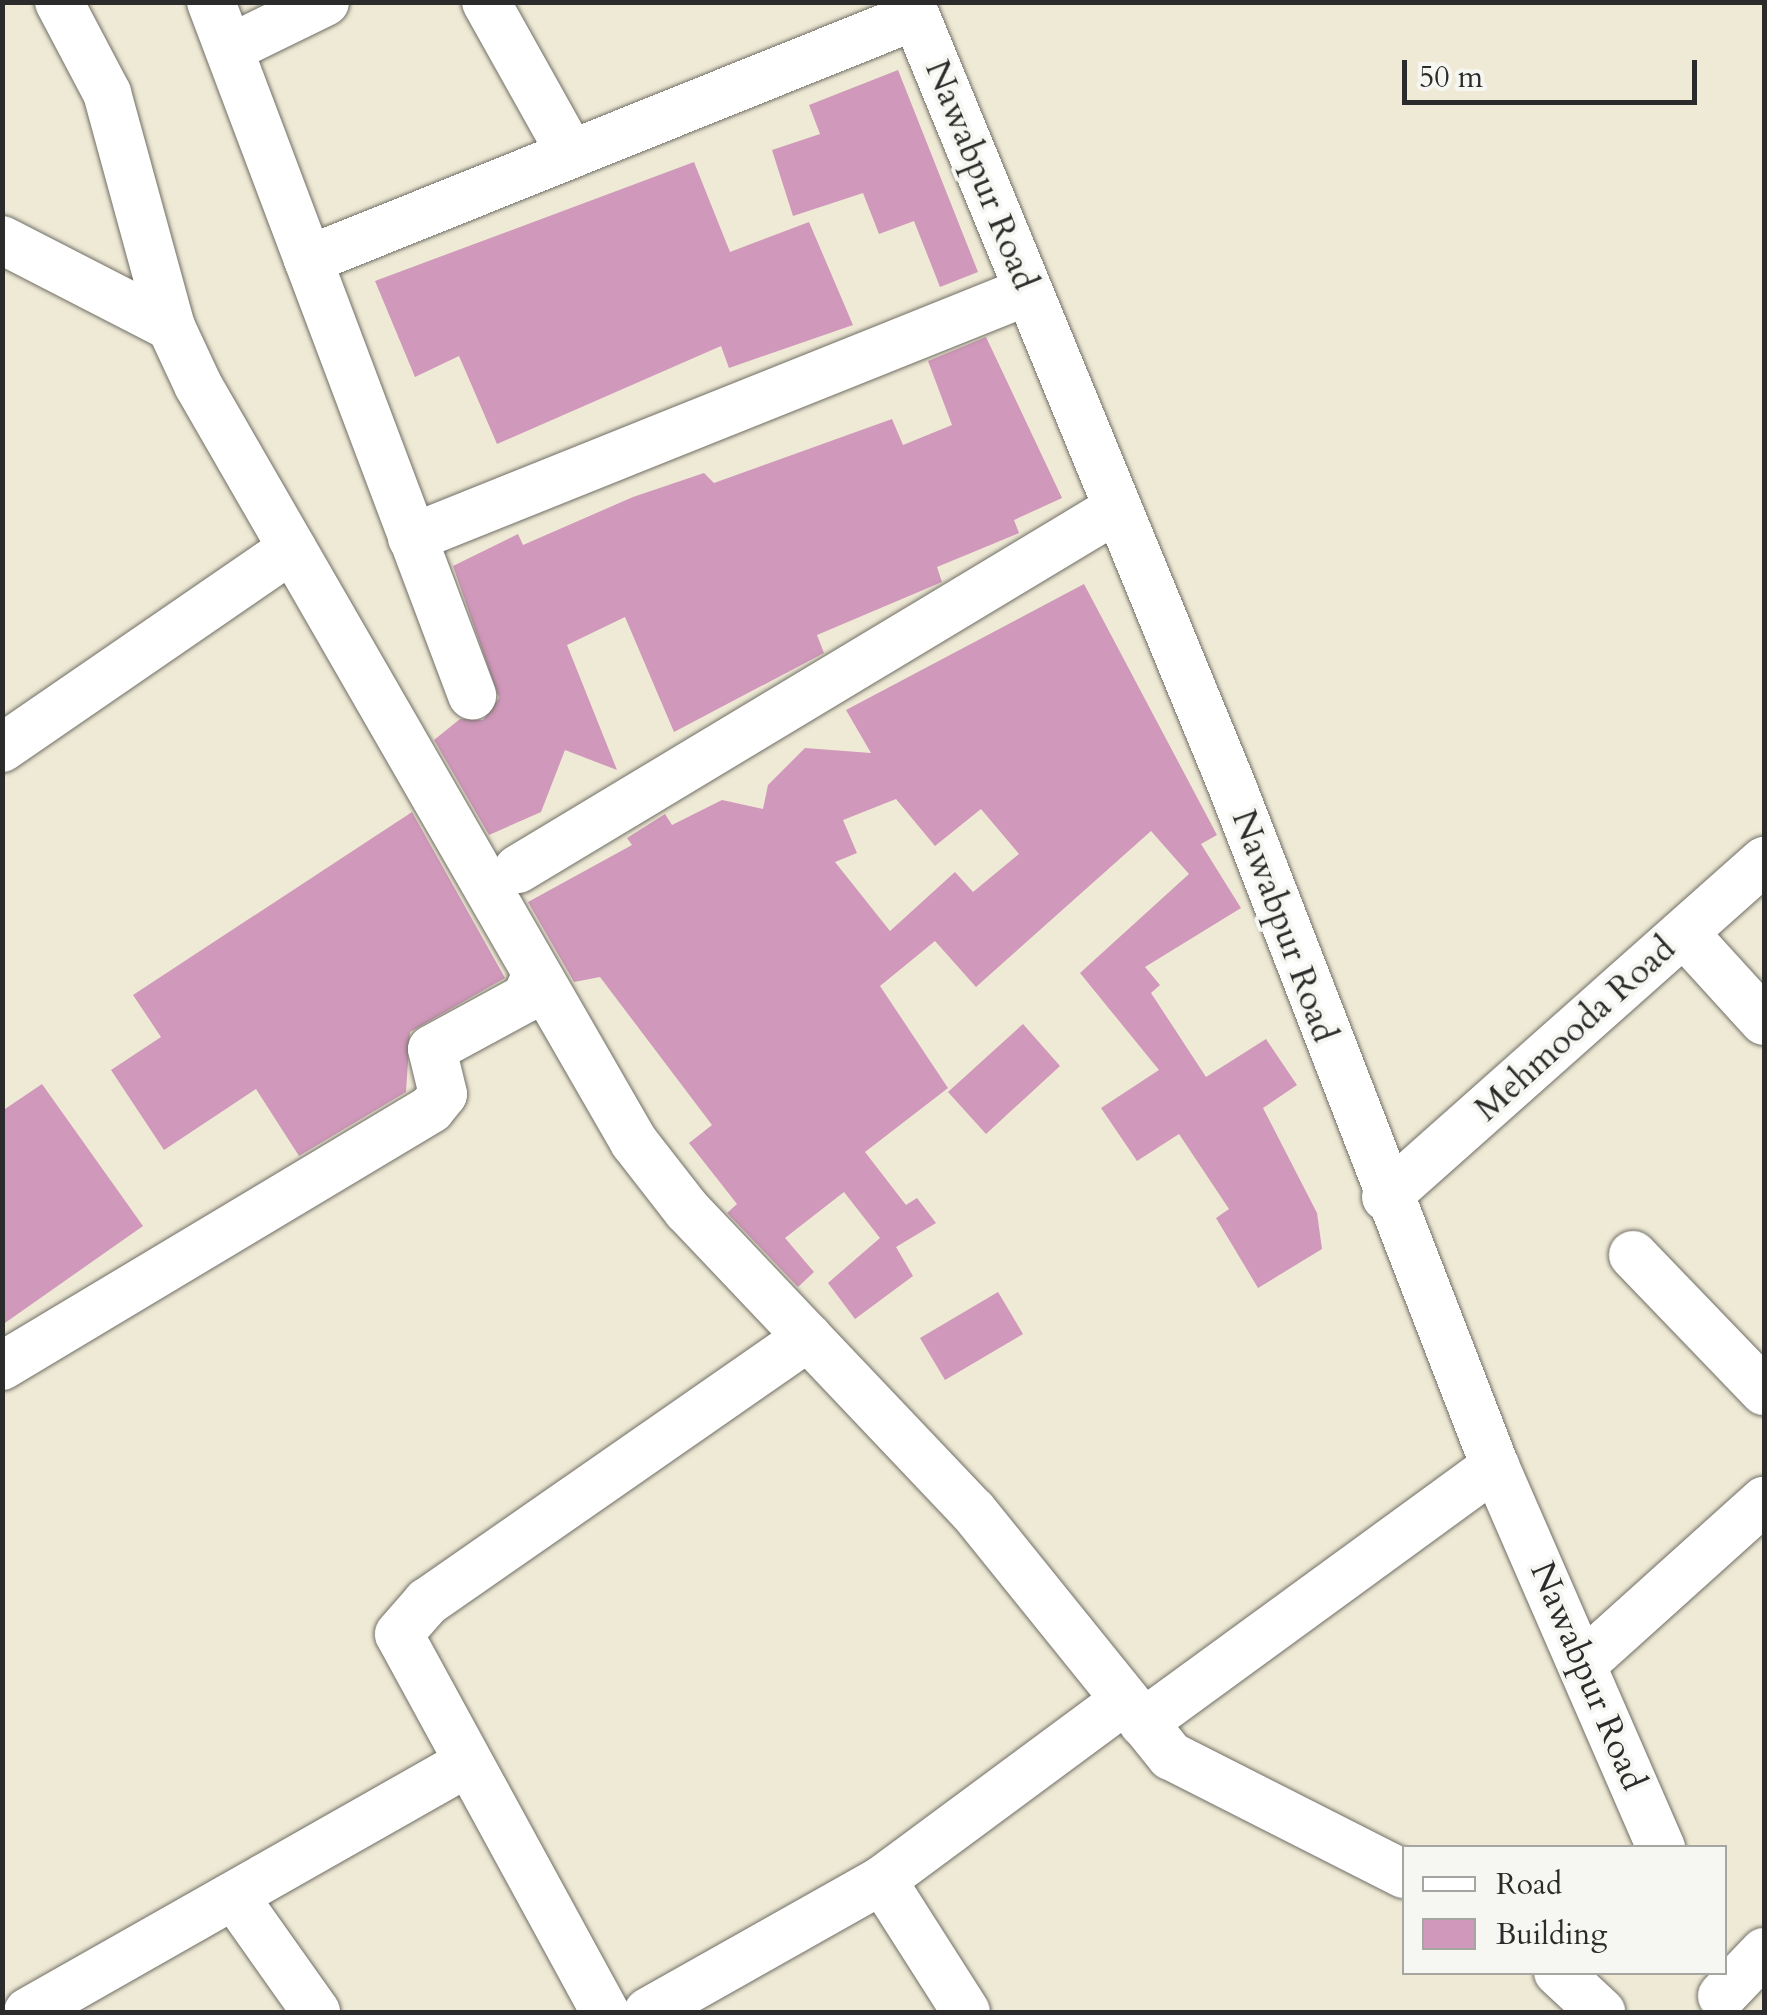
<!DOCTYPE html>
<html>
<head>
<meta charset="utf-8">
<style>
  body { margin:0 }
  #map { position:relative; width:1767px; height:2015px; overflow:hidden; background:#efead5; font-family:Cardo,serif }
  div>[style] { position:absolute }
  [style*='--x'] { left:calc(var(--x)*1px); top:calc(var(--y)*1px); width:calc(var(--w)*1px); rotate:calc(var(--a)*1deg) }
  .building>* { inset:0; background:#d098ba }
  .roads { filter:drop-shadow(0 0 2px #706e66) drop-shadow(0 0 2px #706e66) }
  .minor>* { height:48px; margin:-24px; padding:0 24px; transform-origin:24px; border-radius:24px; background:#fff }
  span { translate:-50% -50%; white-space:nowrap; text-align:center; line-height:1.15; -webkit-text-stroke:8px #f6f6f2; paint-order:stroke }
  .street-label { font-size:35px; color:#2b2b2b }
  .frame { position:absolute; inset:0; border:5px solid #2b2b2b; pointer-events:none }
  .legend { position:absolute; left:1402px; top:1845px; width:325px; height:130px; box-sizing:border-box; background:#f6f6f2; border:2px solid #a5a5a2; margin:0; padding:12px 18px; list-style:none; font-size:30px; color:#2b2b2b }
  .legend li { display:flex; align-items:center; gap:20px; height:50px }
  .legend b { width:50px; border:2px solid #a5a5a2 }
  .scale { position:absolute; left:1402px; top:60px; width:295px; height:45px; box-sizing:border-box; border:5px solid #2b2b2b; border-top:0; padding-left:12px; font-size:30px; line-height:35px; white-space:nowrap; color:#2b2b2b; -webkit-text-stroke:8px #f6f6f2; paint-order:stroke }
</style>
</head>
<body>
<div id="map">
  <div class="building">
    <div style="clip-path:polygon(898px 70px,978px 272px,940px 287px,914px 221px,879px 234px,863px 193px,793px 216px,772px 150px,820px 134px,809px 105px)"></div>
    <div style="clip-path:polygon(694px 162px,730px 252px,809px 222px,853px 325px,729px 368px,721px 346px,497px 444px,459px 356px,415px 377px,375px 281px)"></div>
    <div style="clip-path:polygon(986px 337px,1062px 498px,1014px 520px,1019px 533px,937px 567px,942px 582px,817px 635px,824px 653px,674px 732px,625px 617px,567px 645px,617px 770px,565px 750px,541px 812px,489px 835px,434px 740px,460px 719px,483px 720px,499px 698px,453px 566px,518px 534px,523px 545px,633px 497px,704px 473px,714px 483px,892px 419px,903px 445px,952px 425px,928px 361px)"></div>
    <div style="clip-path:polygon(evenodd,1084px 584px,1217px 835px,1201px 844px,1241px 908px,1145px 967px,1160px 985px,1151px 993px,1206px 1077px,1266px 1039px,1297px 1085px,1263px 1108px,1317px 1213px,1322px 1249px,1258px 1288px,1216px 1218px,1229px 1209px,1179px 1134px,1137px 1161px,1101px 1108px,1159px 1070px,1080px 973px,1189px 874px,1151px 831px,976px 987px,935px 941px,880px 986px,948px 1088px,865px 1152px,906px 1205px,917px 1198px,936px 1223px,896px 1247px,913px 1276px,855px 1319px,828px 1283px,880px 1238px,844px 1192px,785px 1238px,814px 1272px,798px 1287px,727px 1213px,737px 1204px,689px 1143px,712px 1125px,600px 977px,574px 982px,528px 902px,632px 845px,627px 838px,665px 814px,672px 825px,722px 800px,763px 809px,768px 785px,805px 748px,871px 753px,846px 710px,1084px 584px,896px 799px,935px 846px,981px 809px,1019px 854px,973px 892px,955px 872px,890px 931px,835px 862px,857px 853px,843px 820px,896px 799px)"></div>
    <div style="clip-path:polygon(412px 812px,505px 978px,410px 1032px,406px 1092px,299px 1156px,256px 1089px,164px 1150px,111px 1070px,161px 1037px,133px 995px)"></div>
    <div style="clip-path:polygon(1023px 1024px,1060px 1066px,986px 1134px,948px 1092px)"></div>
    <div style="clip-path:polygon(42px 1084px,143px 1226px,2px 1325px,2px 1111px)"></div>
    <div style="clip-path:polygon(998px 1292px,1023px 1334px,945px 1380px,920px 1338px)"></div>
  </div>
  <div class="roads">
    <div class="minor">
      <div style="--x:59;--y:2;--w:103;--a:62.2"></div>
      <div style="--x:107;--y:93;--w:243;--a:74.7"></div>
      <div style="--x:171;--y:327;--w:64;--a:65"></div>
      <div style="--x:198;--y:385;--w:874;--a:60.06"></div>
      <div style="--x:634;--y:1142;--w:86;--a:52.1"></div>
      <div style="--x:687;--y:1210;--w:415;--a:46.5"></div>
      <div style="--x:973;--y:1511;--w:315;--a:51.1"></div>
      <div style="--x:1171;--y:1756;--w:261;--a:26.9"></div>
      <div style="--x:211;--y:2;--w:741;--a:69.36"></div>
      <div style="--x:486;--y:2;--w:174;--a:60.8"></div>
      <div style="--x:910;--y:2;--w:848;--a:67.67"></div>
      <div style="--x:1232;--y:786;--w:729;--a:68.86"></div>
      <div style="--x:1495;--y:1466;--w:417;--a:66.5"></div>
      <div style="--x:229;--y:49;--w:107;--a:-26.1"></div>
      <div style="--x:2;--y:240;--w:190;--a:27.2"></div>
      <div style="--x:308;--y:260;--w:654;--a:-21.9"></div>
      <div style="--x:412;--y:538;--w:664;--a:-21.85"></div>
      <div style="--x:2;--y:748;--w:352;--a:-34.5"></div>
      <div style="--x:518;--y:869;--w:700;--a:-31.03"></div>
      <div style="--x:1684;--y:933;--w:119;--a:47.7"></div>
      <div style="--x:1386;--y:1197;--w:506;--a:-41.63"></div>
      <div style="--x:1633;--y:1255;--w:189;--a:46.1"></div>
      <div style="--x:2;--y:1366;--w:500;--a:-30.92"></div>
      <div style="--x:431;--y:1109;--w:19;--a:-51"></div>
      <div style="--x:443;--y:1094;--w:46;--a:-103.7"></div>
      <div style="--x:432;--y:1049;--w:107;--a:-28.5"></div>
      <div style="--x:526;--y:998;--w:24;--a:-66"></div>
      <div style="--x:1585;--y:1662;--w:241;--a:-42"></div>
      <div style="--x:1143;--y:1723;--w:436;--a:-36.1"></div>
      <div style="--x:882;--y:1880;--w:156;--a:57.5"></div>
      <div style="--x:234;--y:1896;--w:142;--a:54.7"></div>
      <div style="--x:1558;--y:1972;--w:59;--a:42.9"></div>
      <div style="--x:1722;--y:1996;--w:61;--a:-46.3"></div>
      <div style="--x:28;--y:2012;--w:505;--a:-29.56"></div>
      <div style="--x:605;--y:2012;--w:430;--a:-118.6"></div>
      <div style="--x:399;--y:1634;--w:43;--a:-48.8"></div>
      <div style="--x:427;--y:1602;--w:464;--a:-34.8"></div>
      <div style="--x:648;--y:2012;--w:269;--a:-29.4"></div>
      <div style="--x:882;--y:1880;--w:302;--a:-36.5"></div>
    </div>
  </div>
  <div class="street-label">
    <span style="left:981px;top:175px;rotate:68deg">Nawabpur Road</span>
    <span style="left:1284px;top:926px;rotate:70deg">Nawabpur Road</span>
    <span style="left:1575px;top:1029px;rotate:-42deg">Mehmooda Road</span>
    <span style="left:1588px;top:1676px;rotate:67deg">Nawabpur Road</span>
  </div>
  <div class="frame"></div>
  <ul class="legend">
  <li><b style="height:12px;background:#fff"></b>Road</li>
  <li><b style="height:28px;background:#d098ba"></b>Building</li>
  </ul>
  <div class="scale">50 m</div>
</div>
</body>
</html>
